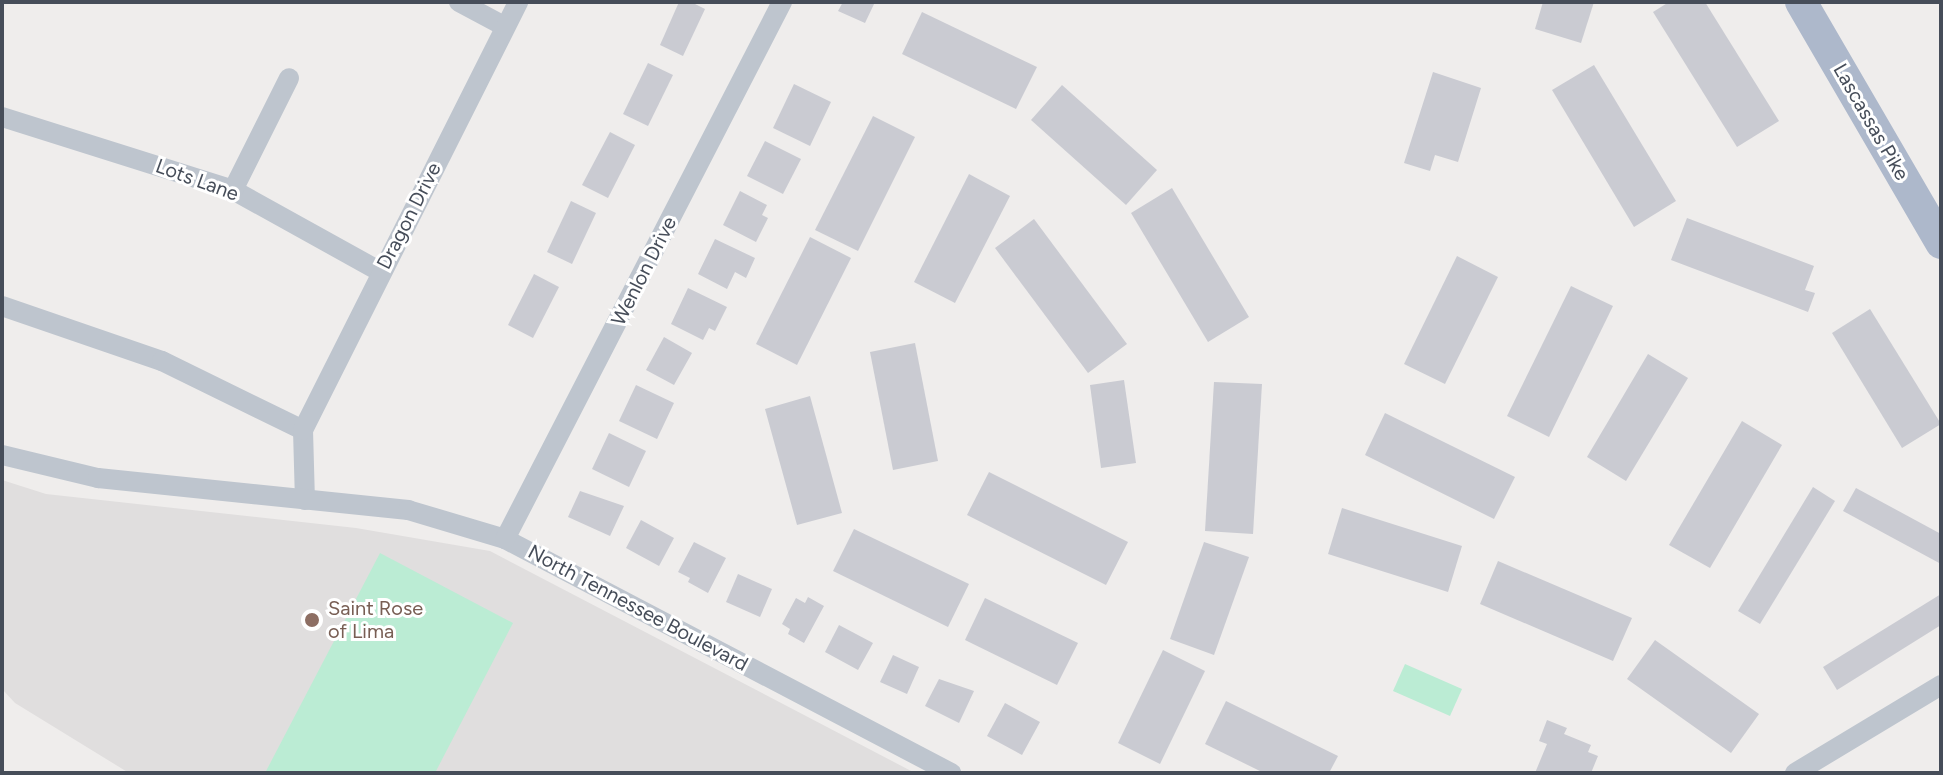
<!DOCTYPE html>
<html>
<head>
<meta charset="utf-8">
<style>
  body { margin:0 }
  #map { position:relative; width:1943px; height:775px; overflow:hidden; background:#efedec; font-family:Figtree,sans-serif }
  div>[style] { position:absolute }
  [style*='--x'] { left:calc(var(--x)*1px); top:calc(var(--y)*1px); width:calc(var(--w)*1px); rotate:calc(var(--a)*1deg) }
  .education>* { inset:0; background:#e0dede }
  .green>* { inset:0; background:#bbecd4 }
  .building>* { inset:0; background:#cacbd2 }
  .street>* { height:20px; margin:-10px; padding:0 10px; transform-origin:10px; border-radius:10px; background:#bec5ce }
  .primary>* { height:32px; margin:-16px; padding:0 16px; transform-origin:16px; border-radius:16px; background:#adb8cb }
  .dots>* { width:22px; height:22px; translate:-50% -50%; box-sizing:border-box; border:4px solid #fff; border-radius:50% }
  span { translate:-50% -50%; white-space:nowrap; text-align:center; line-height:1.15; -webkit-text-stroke:6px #fff; paint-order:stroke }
  .street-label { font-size:20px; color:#464d59 }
  .education-label { font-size:20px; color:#785e54 }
  .left { translate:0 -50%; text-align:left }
  .frame { position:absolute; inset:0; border:4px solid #464d59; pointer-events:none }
</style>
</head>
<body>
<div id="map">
  <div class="education">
    <div style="clip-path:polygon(2px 480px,46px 494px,356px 528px,490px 551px,915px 773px,129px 773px,15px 703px,2px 689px)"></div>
  </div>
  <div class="green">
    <div style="clip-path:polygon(380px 553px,513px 623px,435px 773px,265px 773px)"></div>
    <div style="clip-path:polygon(1405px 664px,1462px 689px,1450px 716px,1393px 691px)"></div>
  </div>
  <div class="building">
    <div style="clip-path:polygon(679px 2px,691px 2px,705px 9px,683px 56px,660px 45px)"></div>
    <div style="clip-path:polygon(843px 2px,875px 2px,865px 23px,838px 11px)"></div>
    <div style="clip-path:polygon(1543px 2px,1594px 2px,1581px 43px,1535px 29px)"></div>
    <div style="clip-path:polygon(1669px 2px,1705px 2px,1779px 121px,1737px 147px,1653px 12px)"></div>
    <div style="clip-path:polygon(922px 12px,1037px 67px,1016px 109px,902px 54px)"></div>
    <div style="clip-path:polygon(648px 63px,673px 75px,648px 126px,623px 114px)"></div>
    <div style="clip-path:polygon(1594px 65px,1676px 201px,1634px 227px,1552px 90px)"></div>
    <div style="clip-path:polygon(1433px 72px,1481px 88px,1458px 162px,1435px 155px,1430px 171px,1404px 163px)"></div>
    <div style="clip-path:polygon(794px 84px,831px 102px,810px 146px,773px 128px)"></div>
    <div style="clip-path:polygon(1062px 85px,1157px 170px,1126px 205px,1031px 120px)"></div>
    <div style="clip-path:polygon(873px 116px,915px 137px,858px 251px,815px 230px)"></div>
    <div style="clip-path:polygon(610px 132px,635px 145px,608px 198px,582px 185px)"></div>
    <div style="clip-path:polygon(765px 141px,801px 159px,783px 194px,747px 176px)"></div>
    <div style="clip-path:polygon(969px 174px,1010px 196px,955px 303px,914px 282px)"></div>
    <div style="clip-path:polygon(1172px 188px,1249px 317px,1208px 342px,1131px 213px)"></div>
    <div style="clip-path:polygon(740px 191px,767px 205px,762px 215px,768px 218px,756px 242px,723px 225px)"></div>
    <div style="clip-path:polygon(571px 201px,596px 213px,572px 264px,547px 252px)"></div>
    <div style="clip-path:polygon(1687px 218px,1814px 266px,1805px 290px,1815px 293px,1808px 312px,1671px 260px)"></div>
    <div style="clip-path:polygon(1034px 219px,1127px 344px,1088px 373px,995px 248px)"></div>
    <div style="clip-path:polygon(810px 237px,851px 258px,797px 365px,756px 344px)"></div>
    <div style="clip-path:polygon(715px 239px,755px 258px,746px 278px,735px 272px,727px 289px,698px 274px)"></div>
    <div style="clip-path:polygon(1457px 256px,1498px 277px,1445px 384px,1404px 364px)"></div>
    <div style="clip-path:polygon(534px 274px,559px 287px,533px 338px,508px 325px)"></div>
    <div style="clip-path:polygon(1571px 286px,1613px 306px,1549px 437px,1507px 416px)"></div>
    <div style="clip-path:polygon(688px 288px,727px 307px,715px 331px,709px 328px,703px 340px,671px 324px)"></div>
    <div style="clip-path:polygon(1870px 309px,1941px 424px,1902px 448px,1832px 333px)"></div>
    <div style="clip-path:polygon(664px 337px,692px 353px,674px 385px,646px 370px)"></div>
    <div style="clip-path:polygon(915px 343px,938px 461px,893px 470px,870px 352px)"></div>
    <div style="clip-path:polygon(1648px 354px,1688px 378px,1626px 481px,1587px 457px)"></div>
    <div style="clip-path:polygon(1124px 380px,1136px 463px,1101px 468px,1090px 385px)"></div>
    <div style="clip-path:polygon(1214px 382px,1262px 384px,1253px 534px,1205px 531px)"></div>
    <div style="clip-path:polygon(636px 385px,674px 403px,657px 439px,619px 421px)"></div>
    <div style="clip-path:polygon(810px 396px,842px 513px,797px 525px,765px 409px)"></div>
    <div style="clip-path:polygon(1385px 413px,1515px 477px,1494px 519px,1365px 455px)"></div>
    <div style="clip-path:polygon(1742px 421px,1782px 445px,1710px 568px,1669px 545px)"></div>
    <div style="clip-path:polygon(609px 433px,646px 451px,629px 487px,592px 469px)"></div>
    <div style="clip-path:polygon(989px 472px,1128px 542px,1106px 585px,967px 515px)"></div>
    <div style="clip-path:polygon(1813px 487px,1835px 501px,1760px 624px,1738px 611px)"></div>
    <div style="clip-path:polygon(1856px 488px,1941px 534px,1941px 564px,1843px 511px)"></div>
    <div style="clip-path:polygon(580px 491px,624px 506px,610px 536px,568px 517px)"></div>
    <div style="clip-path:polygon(1342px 508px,1462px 546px,1448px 592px,1328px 554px)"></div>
    <div style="clip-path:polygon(641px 520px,674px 538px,659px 566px,626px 548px)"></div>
    <div style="clip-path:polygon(854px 529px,969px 584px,948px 627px,833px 571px)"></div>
    <div style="clip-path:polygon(694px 542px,726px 558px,708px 593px,688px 582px,690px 578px,678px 572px)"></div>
    <div style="clip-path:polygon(1204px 542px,1249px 557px,1214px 655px,1170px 639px)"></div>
    <div style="clip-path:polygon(1498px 561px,1632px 618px,1613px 661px,1480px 604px)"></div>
    <div style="clip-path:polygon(738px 574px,772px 589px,760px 617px,726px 602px)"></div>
    <div style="clip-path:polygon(1941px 594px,1941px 625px,1837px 690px,1823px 667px)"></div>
    <div style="clip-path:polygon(808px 597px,824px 606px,804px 643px,788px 634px,790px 629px,782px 624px,796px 598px,805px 603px)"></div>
    <div style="clip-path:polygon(985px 598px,1078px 643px,1057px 685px,965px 640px)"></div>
    <div style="clip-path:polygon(839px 625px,873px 643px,858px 670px,825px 652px)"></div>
    <div style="clip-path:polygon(1655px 640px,1759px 714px,1731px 753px,1627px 679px)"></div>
    <div style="clip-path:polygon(1163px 650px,1205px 671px,1160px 764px,1118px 743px)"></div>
    <div style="clip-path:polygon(893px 655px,919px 667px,907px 694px,880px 682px)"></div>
    <div style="clip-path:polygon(939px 679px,974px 691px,959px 723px,925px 706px)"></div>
    <div style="clip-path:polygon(1226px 701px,1338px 756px,1329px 773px,1264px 773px,1205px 744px)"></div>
    <div style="clip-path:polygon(1005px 703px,1040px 722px,1022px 755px,987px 736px)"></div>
    <div style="clip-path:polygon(1547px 720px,1567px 728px,1564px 734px,1591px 745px,1588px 752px,1598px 756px,1591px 773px,1535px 773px,1547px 744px,1539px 741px)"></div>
  </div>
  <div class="street">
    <div style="--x:459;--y:2;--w:51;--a:28.1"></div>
    <div style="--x:2;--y:117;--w:242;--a:17.5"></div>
    <div style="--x:233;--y:190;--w:169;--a:29"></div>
    <div style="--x:233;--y:190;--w:125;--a:-63.4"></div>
    <div style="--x:2;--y:306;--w:169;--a:19"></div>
    <div style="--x:162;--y:361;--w:157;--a:26.1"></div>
    <div style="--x:303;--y:430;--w:70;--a:88.4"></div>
    <div style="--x:303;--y:430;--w:479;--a:-63.3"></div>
    <div style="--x:2;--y:455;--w:99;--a:13.5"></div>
    <div style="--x:98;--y:478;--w:312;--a:5.9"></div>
    <div style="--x:408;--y:510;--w:101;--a:16.6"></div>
    <div style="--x:505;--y:539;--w:504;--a:27.68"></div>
    <div style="--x:505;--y:539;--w:604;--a:-62.71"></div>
    <div style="--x:1795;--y:773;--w:170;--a:-31.1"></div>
  </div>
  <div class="primary">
    <div style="--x:1801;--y:2;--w:279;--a:59.8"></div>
  </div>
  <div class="dots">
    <div style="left:312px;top:620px;background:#8d6e63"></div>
  </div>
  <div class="street-label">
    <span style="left:1871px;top:122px;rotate:60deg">Lascassas Pike</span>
    <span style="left:197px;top:180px;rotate:20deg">Lots Lane</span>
    <span style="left:409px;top:216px;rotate:-63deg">Dragon Drive</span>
    <span style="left:644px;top:271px;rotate:-63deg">Wenlon Drive</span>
    <span style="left:638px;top:608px;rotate:28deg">North Tennessee Boulevard</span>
  </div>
  <div class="education-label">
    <span class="left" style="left:328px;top:620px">Saint Rose<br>of Lima</span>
  </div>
  <div class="frame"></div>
</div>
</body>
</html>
